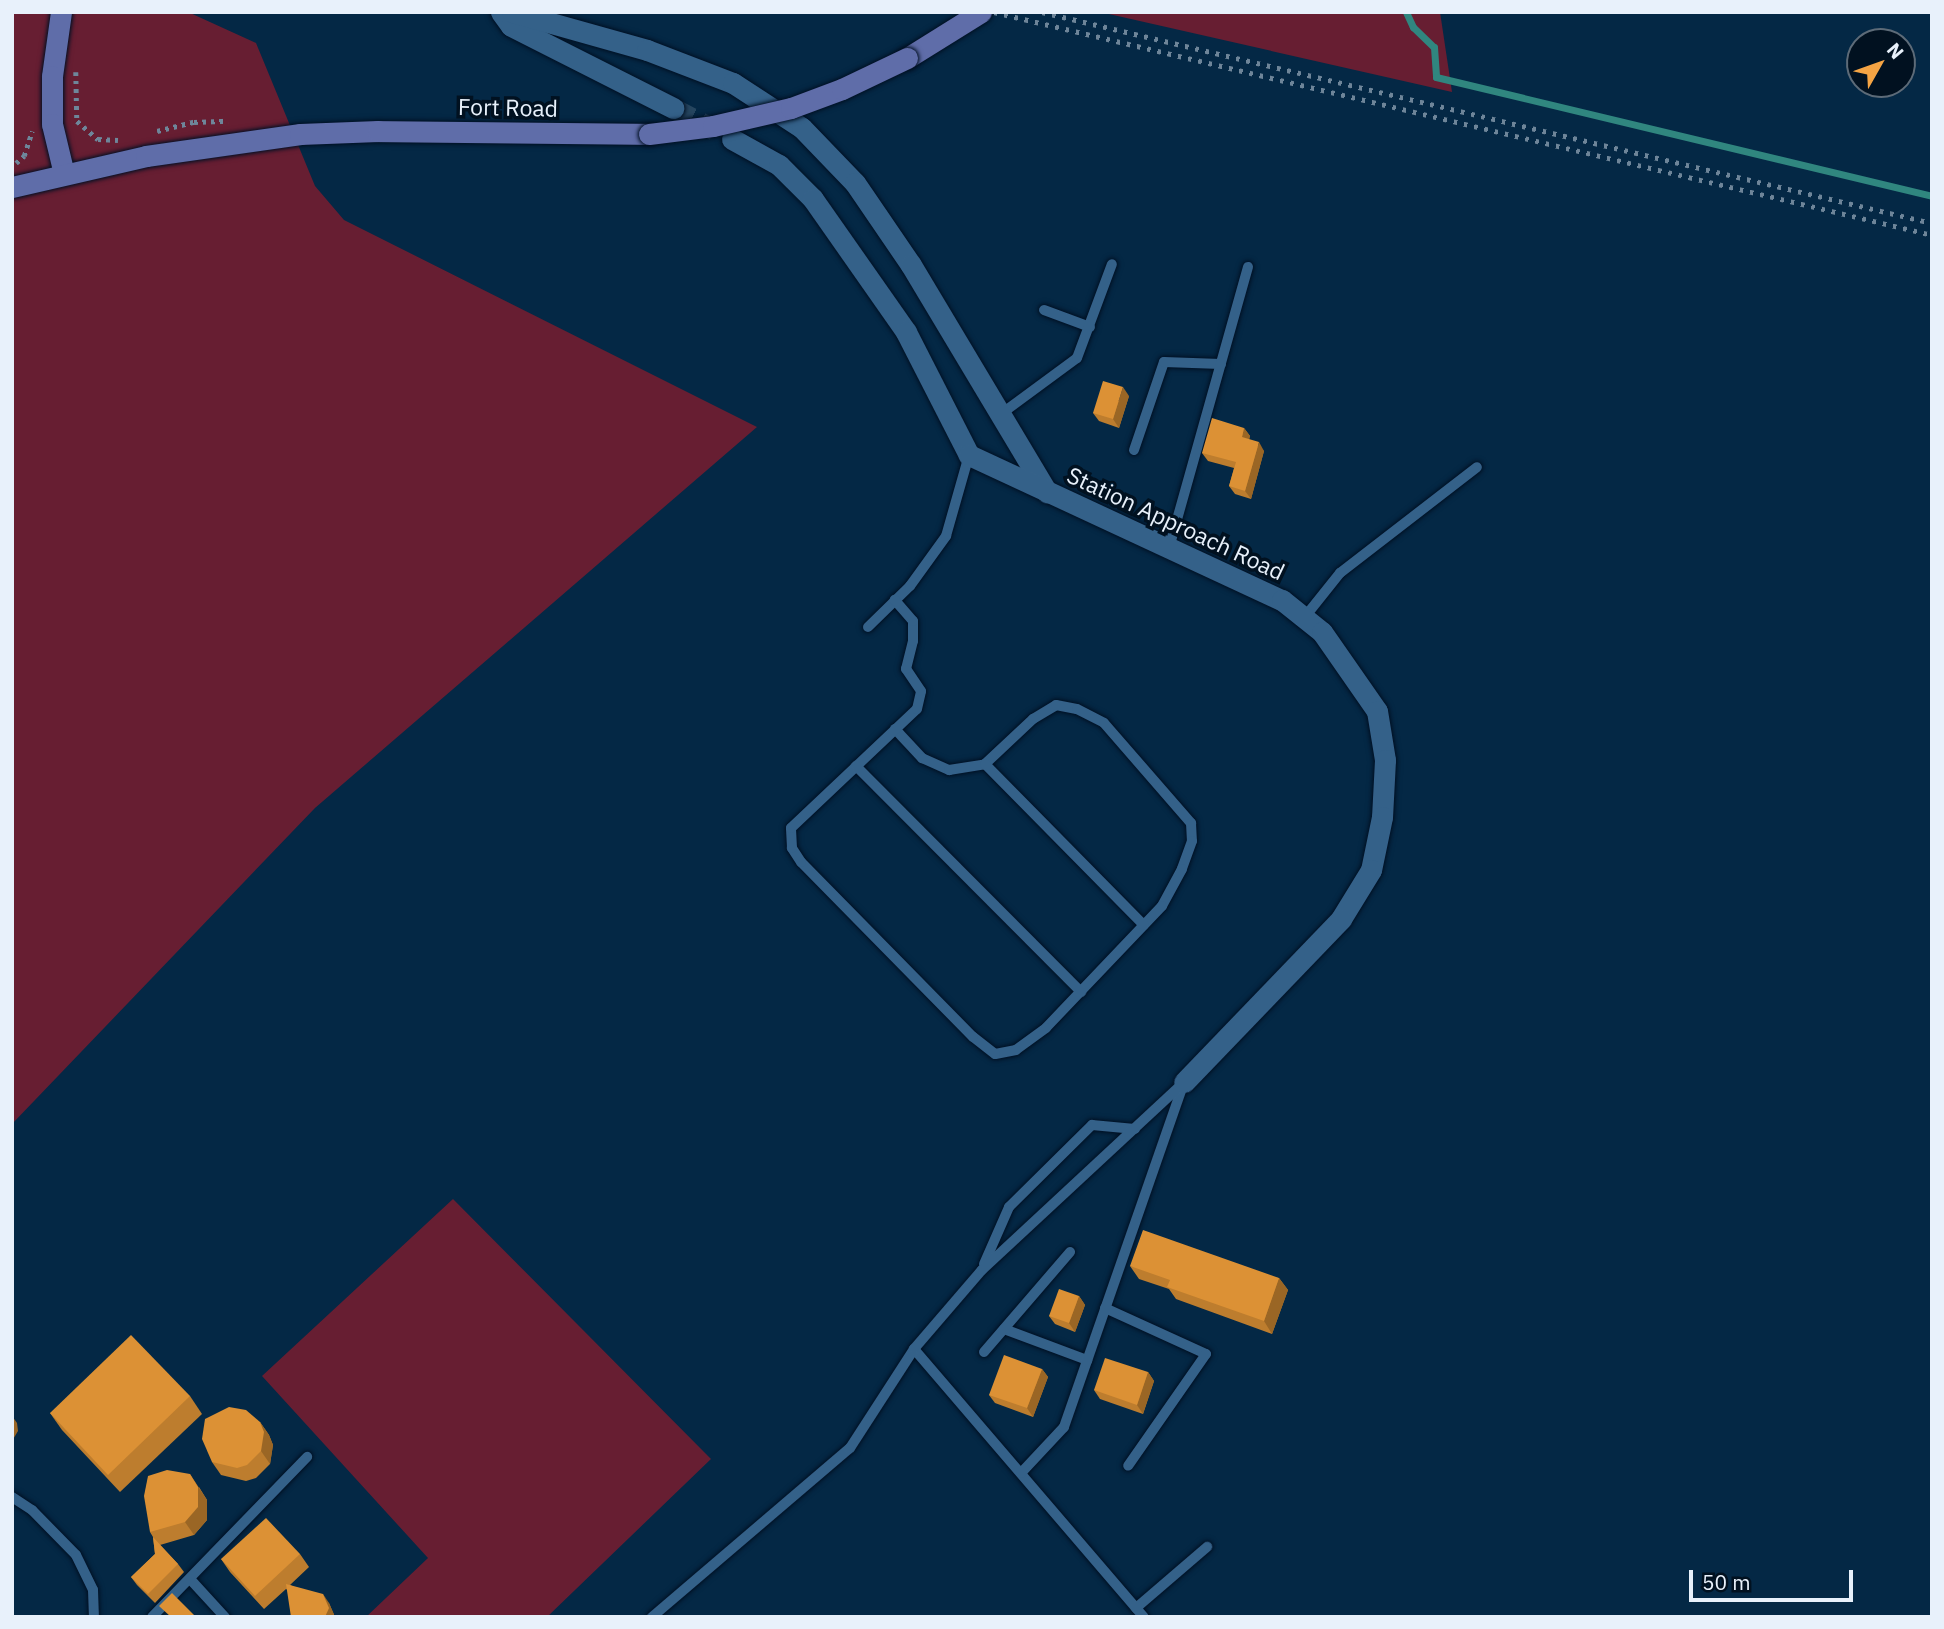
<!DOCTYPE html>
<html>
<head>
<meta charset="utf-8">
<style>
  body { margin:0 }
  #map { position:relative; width:1944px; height:1629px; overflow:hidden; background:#042845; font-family:"IBM Plex Sans",sans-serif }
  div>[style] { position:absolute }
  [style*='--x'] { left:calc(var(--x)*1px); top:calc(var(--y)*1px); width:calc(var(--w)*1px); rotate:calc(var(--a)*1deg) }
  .green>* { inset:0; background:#671e32 }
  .stream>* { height:7px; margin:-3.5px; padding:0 3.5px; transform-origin:3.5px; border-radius:3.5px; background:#30867f }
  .street-tunnel>* { height:21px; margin-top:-10.5px; transform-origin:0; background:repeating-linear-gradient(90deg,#264660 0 21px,transparent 0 31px) }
  .path>* { height:4.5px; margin-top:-2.25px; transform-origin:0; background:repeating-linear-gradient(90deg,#6e869a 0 3.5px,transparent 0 8.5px) }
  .roads { filter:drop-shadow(0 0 2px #001023) drop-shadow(0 0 2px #001023) }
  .lane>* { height:10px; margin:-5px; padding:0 5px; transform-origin:5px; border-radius:5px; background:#346189 }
  .street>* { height:21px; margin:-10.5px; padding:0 10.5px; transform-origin:10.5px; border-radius:10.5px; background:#346189 }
  .secondary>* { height:21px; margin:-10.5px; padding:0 10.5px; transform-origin:10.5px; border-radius:10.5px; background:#5f6da9 }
  .rail>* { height:5px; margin-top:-2.5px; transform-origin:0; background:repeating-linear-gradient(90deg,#6e8599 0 3.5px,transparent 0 10.5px) }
  .bridges { filter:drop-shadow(0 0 2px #001023) drop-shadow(0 0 2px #001023) }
  .secondary-bridge>* { height:21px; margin:-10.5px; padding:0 10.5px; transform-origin:10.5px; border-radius:10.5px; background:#5f6da9 }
  .wall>* { inset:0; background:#bd7d2e }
  .shaded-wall>* { inset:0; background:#9a6625 }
  .building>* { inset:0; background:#dc9135 }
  span { translate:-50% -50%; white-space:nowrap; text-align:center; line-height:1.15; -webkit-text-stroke:7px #011120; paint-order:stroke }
  .street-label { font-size:23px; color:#e8f1fb }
  .frame { position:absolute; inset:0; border:14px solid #e8f1fb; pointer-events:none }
  .north { position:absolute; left:1846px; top:28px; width:70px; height:70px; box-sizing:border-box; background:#011120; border:2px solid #5d6b78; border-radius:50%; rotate:50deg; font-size:19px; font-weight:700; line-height:28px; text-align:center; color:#e8f1fb }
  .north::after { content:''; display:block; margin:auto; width:24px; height:32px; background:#f4a444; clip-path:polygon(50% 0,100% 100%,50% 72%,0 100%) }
  .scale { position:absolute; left:1689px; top:1570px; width:164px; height:32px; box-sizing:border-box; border:4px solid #e8f1fb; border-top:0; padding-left:9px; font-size:21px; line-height:24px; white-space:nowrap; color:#e8f1fb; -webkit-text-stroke:5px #011120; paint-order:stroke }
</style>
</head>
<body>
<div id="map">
  <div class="green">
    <div style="clip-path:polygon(12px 12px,188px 12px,256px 43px,315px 186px,344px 220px,757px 427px,315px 808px,12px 1124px)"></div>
    <div style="clip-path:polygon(1100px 12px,1440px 12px,1452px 92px)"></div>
    <div style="clip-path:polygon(453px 1199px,711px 1459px,547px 1617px,366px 1617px,428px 1558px,262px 1376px)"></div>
  </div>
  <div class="stream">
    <div style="--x:1406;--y:12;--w:17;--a:65"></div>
    <div style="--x:1413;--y:27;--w:29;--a:44"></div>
    <div style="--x:1434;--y:47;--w:30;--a:86"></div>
    <div style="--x:1436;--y:77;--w:510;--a:13.49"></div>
  </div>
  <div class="street-tunnel">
    <div style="--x:673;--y:108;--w:47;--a:27.6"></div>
  </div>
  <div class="path">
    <div style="--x:76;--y:72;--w:49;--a:88.8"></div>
    <div style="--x:77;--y:121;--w:28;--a:41"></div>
    <div style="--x:98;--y:139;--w:20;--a:3"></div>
    <div style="--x:157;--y:131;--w:38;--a:-14"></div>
    <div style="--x:194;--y:122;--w:34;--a:-2"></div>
    <div style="--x:16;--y:163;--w:11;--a:-41"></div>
    <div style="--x:24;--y:156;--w:26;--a:-72"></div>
  </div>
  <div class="roads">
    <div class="lane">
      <div style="--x:1044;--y:310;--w:49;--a:20.3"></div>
      <div style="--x:1001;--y:414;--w:94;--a:-36.4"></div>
      <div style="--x:1077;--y:358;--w:100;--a:-69.6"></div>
      <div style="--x:1134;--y:450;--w:93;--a:-71.2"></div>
      <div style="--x:1164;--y:362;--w:57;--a:2"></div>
      <div style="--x:1169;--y:548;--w:292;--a:-74.3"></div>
      <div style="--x:1304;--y:618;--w:58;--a:-51.3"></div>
      <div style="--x:1340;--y:573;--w:173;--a:-37.7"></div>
      <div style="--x:868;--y:627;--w:59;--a:-44.3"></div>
      <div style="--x:910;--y:586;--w:62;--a:-54.2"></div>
      <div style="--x:946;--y:536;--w:84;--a:-74.1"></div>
      <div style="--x:895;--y:729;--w:40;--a:47"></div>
      <div style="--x:922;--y:758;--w:30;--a:24"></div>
      <div style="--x:949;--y:770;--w:36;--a:-9"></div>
      <div style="--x:985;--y:764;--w:66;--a:-43.2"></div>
      <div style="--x:1033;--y:719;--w:27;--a:-31"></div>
      <div style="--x:1056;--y:705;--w:21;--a:11"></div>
      <div style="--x:1077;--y:709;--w:30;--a:27"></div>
      <div style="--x:1104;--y:723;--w:133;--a:49"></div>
      <div style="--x:1191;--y:823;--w:18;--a:87"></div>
      <div style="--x:1192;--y:841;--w:30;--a:110"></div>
      <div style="--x:1182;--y:869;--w:42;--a:118.4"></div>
      <div style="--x:1162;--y:906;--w:168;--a:133.6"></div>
      <div style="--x:1046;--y:1028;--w:37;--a:144"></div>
      <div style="--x:1016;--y:1050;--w:21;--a:169"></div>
      <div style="--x:995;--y:1054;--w:28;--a:-142"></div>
      <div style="--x:973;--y:1037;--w:245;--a:-134.5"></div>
      <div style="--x:801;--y:862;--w:17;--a:-123"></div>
      <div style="--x:792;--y:848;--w:20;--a:-93"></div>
      <div style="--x:791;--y:828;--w:173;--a:-43.4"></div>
      <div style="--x:917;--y:709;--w:18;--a:-77"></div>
      <div style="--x:921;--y:691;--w:27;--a:-124"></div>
      <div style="--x:906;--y:669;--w:29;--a:-76"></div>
      <div style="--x:913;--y:641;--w:20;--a:-90"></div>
      <div style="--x:913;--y:621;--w:28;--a:-131"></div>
      <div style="--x:985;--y:764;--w:226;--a:45.4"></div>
      <div style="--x:856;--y:766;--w:319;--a:45.1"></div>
      <div style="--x:984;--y:1264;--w:62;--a:-66.3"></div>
      <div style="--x:1009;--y:1207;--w:117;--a:-44.7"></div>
      <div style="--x:1092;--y:1125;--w:43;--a:5.3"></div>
      <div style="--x:1105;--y:1308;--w:111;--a:24.5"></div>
      <div style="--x:1206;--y:1354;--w:136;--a:124.9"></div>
      <div style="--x:1004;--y:1329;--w:89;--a:20.5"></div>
      <div style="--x:914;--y:1349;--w:353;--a:49.4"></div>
      <div style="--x:984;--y:1352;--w:132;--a:-49.3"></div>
      <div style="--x:1021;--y:1473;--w:63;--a:-46.9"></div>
      <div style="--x:1064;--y:1427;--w:362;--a:-70.8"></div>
      <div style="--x:12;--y:1497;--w:24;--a:33"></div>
      <div style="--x:32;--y:1510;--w:63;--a:45.6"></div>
      <div style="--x:76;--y:1555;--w:39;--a:64"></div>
      <div style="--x:93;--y:1590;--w:27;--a:88"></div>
      <div style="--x:190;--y:1579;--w:52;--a:47.4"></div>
      <div style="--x:1136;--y:1608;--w:94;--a:-40.7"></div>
      <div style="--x:152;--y:1617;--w:223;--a:-45.9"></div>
      <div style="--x:652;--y:1617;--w:260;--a:-40.5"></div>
      <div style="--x:850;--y:1448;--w:118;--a:-57.1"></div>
      <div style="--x:914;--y:1349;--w:104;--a:-49.3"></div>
      <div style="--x:982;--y:1270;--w:276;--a:-42.9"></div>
    </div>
    <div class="street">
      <div style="--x:501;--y:12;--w:17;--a:54"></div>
      <div style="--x:511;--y:26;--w:182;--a:26.8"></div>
      <div style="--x:512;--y:12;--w:140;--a:15.7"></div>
      <div style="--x:647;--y:50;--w:92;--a:21"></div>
      <div style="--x:733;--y:83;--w:82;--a:33.1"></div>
      <div style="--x:802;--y:128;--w:76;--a:46.1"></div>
      <div style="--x:855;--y:183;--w:99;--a:55.7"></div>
      <div style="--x:911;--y:265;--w:265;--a:59.1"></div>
      <div style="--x:732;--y:139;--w:54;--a:29"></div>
      <div style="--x:779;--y:165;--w:48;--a:45"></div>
      <div style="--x:813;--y:199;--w:162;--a:55"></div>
      <div style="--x:906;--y:332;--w:138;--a:62.9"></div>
      <div style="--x:969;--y:455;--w:345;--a:24.9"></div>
      <div style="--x:1282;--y:600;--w:51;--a:38.7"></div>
      <div style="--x:1322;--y:632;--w:96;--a:55.2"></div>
      <div style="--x:1377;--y:711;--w:50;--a:80.7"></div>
      <div style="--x:1385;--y:760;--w:57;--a:93"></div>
      <div style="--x:1382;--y:817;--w:54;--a:101.7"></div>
      <div style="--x:1371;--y:870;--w:57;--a:121.5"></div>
      <div style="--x:1341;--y:919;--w:226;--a:133.9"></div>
    </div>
    <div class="secondary">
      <div style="--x:61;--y:12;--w:65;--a:98"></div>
      <div style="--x:52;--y:76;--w:48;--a:90"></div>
      <div style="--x:52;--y:124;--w:51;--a:76.5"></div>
      <div style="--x:907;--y:58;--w:87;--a:-31.9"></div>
      <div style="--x:12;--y:187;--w:138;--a:-13"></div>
      <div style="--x:146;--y:156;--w:156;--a:-8.1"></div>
      <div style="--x:300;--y:134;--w:78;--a:-2.2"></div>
      <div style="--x:378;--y:131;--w:271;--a:0.6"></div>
    </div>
  </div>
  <div class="rail">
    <div style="--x:994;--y:12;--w:964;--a:13.37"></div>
    <div style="--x:1042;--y:12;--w:915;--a:13.34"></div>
  </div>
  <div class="bridges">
    <div class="secondary-bridge">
      <div style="--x:649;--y:134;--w:64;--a:-7.1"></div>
      <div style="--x:713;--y:126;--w:80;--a:-13"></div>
      <div style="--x:791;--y:108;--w:54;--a:-20.4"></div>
      <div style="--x:842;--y:89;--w:72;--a:-25.5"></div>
    </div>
  </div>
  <div class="wall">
    <div style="clip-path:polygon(1129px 396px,1119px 428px,1099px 421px,1093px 413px)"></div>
    <div style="clip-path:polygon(1244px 428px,1250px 436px,1249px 440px,1264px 451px,1251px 499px,1235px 494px,1229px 486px,1234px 468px,1208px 461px,1202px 453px)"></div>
    <div style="clip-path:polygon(1130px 1266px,1279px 1278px,1288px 1290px,1272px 1334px,1176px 1299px,1169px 1289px,1139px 1279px)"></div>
    <div style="clip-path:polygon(1079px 1296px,1085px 1305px,1075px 1332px,1055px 1324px,1049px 1316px)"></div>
    <div style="clip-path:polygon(1042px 1369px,1048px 1377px,1033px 1417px,995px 1403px,989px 1395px)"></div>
    <div style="clip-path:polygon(1148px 1372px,1154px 1381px,1143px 1414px,1100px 1399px,1094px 1390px)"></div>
    <div style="clip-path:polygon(190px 1396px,202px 1414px,120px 1492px,62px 1430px,50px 1413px)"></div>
    <div style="clip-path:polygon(260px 1422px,269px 1435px,273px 1445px,270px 1464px,256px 1478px,246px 1481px,221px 1475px,212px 1462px)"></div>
    <div style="clip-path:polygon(199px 1487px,207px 1500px,207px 1520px,194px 1535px,160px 1545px,178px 1564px,184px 1572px,155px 1603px,137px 1585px,131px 1577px,155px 1554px,153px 1537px,150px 1532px)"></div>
    <div style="clip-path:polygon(300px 1554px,309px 1567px,290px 1585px,329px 1603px,335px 1617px,286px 1589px,264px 1609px,230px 1572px,221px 1559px)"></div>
  </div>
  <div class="shaded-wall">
    <div style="clip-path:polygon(1123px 387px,1129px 396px,1119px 428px,1113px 419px)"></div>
    <div style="clip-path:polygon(1244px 428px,1250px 436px,1247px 446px,1242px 437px)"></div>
    <div style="clip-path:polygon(1259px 442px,1264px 451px,1251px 499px,1245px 491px)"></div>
    <div style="clip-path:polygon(1279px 1278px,1288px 1290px,1272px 1334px,1264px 1321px)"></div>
    <div style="clip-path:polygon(1079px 1296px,1085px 1305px,1075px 1332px,1069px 1323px)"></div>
    <div style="clip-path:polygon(1042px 1369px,1048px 1377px,1033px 1417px,1027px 1408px)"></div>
    <div style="clip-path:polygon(1148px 1372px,1154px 1381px,1143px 1414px,1137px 1405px)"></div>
    <div style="clip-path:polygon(12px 1416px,17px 1423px,18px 1431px,12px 1441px)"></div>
    <div style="clip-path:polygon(260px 1422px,269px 1435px,273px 1445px,270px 1464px,261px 1451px)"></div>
    <div style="clip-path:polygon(190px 1474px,207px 1500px,207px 1520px,194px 1535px,185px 1522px)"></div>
    <div style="clip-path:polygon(323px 1594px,329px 1603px,335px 1617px,325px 1617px)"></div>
  </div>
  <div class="building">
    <div style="clip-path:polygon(1103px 381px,1123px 387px,1113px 419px,1093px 413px)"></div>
    <div style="clip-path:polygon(1212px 418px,1244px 428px,1242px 437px,1259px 442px,1245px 491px,1229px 486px,1236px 462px,1202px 453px)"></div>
    <div style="clip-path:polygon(1143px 1230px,1279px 1278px,1264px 1321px,1167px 1287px,1170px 1280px,1130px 1266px)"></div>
    <div style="clip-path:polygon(1059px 1289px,1079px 1296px,1069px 1323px,1049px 1316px)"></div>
    <div style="clip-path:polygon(131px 1335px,190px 1396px,108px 1475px,50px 1413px)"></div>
    <div style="clip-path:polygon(1004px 1355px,1042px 1369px,1027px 1408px,989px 1395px)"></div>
    <div style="clip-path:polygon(1105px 1358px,1148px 1372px,1137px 1405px,1094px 1390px)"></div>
    <div style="clip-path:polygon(229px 1407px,246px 1410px,260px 1422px,264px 1432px,261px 1451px,247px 1465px,237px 1468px,212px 1462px,202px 1439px,205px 1419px)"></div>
    <div style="clip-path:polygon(167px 1470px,190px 1474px,198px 1487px,198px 1507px,185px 1522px,150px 1532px,144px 1496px,148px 1476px)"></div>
    <div style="clip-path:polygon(266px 1518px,300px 1554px,255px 1596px,221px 1559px)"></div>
    <div style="clip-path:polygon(153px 1537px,178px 1564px,148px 1594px,131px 1577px,155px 1554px)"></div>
    <div style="clip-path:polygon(286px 1584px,323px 1594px,329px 1608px,325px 1617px,291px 1617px)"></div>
    <div style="clip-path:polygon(172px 1593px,196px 1617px,171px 1617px,159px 1606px)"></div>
  </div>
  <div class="street-label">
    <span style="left:508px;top:107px;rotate:1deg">Fort Road</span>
    <span style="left:1176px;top:523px;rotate:25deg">Station Approach Road</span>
  </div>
  <div class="frame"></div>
  <div class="north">N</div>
  <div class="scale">50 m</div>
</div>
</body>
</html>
